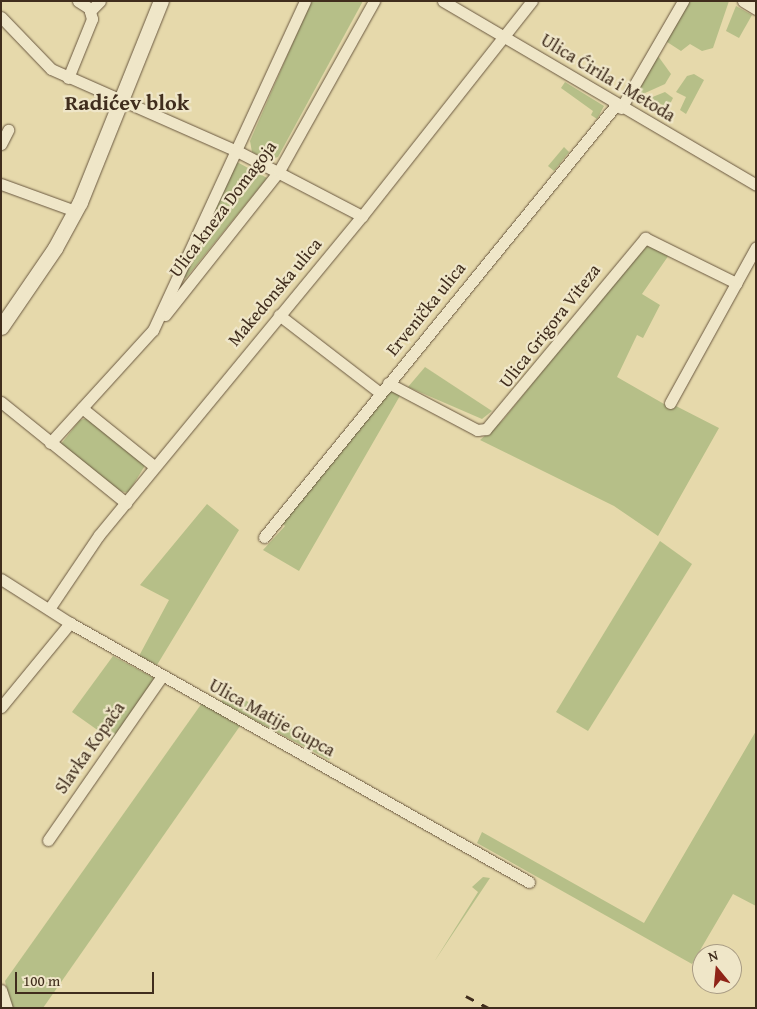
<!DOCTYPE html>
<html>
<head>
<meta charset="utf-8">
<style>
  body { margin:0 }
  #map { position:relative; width:757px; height:1009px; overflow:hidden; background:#e6d9ab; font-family:"Gentium Book Plus",serif }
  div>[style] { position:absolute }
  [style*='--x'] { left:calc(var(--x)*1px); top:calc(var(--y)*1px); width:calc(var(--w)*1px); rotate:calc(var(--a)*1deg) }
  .green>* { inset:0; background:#b6bf88 }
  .roads { filter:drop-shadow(0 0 1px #6a5840) drop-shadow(0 0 1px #6a5840) }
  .minor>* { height:11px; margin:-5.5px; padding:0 5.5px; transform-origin:5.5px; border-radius:5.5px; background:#efe6c8 }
  .secondary>* { height:15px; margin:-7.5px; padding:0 7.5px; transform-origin:7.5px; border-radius:7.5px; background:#efe6c8 }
  .rail>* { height:2.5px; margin-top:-1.25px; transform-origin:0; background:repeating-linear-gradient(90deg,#402d1d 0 9px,transparent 0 18px) }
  span { translate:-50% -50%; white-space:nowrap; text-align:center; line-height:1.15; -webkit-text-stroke:4.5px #efe6c8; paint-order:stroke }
  .street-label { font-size:18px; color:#402d1d }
  .district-label { font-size:22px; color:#402d1d; font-weight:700 }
  .frame { position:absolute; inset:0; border:2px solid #402d1d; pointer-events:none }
  .north { position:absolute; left:692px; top:944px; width:50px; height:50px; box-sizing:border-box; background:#efe6c8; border:1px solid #a99c84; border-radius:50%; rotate:343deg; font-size:14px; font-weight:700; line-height:20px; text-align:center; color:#402d1d }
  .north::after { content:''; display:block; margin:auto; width:18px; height:22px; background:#8f2418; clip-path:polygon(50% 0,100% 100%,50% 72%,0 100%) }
  .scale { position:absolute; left:15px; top:972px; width:139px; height:22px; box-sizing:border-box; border:2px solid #402d1d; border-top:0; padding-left:6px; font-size:15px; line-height:18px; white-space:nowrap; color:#402d1d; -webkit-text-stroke:4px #efe6c8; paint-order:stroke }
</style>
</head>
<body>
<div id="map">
  <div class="green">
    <div style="clip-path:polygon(311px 1px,363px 1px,278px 157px,268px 160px,252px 152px,250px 141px)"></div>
    <div style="clip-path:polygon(687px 1px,729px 1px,713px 48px,702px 51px,690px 44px,681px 51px,664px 40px)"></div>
    <div style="clip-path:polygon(736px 6px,752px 15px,739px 38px,726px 31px)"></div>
    <div style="clip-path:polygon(658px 56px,671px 74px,665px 84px,634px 98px)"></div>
    <div style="clip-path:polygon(694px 74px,704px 80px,686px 114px,680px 110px,686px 97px,676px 92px,687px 76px)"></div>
    <div style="clip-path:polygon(565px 82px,604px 106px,597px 119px,591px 115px,593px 111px,561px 88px)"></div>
    <div style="clip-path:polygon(665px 92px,673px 98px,668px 108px,650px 98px)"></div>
    <div style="clip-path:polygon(564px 147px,569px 152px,554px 171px,548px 166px)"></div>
    <div style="clip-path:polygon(237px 162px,267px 178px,186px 278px,183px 276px)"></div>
    <div style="clip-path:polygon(646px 242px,671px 252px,642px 294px,660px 305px,643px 338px,637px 335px,617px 377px,671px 408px,674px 405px,719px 428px,658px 536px,614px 506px,480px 440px,503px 420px)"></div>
    <div style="clip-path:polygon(425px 367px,492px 411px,482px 419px,408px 387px)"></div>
    <div style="clip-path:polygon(388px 389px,401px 394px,299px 571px,263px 550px,285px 526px,280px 521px)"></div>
    <div style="clip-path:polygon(87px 418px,146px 464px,128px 493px,120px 491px,61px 444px,80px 420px)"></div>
    <div style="clip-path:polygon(207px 504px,239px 530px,157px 665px,139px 656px,169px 600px,140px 585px)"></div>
    <div style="clip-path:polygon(660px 541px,692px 564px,588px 731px,556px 712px)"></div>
    <div style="clip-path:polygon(113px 656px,156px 679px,113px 741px,72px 712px)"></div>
    <div style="clip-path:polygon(228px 690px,321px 745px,334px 753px,329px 760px,221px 702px)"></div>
    <div style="clip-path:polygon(202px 703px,240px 726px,43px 1008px,11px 1008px,5px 981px)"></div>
    <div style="clip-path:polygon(756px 731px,756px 906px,733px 894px,692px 964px,477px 843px,482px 832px,644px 923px)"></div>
    <div style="clip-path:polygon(483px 877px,490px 878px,434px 962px,478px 892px,472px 887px)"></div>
  </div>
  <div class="roads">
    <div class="minor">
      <div style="--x:443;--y:1;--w:363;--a:30.4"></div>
      <div style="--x:743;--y:1;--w:15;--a:32"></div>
      <div style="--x:90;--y:11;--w:14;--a:-45"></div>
      <div style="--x:1;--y:17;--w:72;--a:46.1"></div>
      <div style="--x:51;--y:69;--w:203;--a:23.8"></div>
      <div style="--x:237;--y:151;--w:141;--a:27.5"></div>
      <div style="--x:68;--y:78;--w:64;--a:-67.9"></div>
      <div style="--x:92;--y:19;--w:11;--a:-105"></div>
      <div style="--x:89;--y:8;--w:13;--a:-148"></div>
      <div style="--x:621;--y:108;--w:124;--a:-59.9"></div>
      <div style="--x:1;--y:144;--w:16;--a:-63"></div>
      <div style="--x:1;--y:184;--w:79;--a:20"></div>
      <div style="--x:165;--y:315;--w:184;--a:-51.6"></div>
      <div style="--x:279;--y:171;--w:195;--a:-60.8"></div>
      <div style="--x:279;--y:315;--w:126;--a:37.6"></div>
      <div style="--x:388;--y:383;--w:101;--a:27.8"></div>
      <div style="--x:477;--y:430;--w:9;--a:-6"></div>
      <div style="--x:486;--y:429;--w:249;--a:-50.2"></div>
      <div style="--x:645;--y:238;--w:102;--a:26.3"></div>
      <div style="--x:1;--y:402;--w:161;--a:38.9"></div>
      <div style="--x:670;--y:403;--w:178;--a:-61.1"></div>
      <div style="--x:82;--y:408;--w:92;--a:38.9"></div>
      <div style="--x:50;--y:443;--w:153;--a:-47.7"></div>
      <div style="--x:153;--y:330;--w:362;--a:-65.2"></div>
      <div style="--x:264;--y:537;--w:557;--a:-50.83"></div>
      <div style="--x:1;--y:579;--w:82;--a:32.5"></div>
      <div style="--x:70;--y:623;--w:527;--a:29.43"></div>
      <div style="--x:49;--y:609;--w:89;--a:-56"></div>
      <div style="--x:99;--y:535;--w:413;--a:-50.5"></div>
      <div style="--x:362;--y:216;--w:274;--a:-51.7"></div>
      <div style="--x:1;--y:707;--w:109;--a:-50.6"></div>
      <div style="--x:48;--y:840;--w:200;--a:-55.2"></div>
      <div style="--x:1;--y:990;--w:19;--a:72"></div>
    </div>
    <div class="secondary">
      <div style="--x:1;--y:327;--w:96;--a:-55.6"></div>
      <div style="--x:55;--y:248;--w:52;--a:-61.5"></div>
      <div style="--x:80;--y:202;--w:217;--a:-68.1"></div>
    </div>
  </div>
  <div class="rail">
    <div style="--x:466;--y:996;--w:26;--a:28"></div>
  </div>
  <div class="street-label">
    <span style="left:608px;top:78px;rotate:31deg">Ulica Ćirila i Metoda</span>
    <span style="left:223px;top:209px;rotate:-53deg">Ulica kneza Domagoja</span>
    <span style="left:275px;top:292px;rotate:-50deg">Makedonska ulica</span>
    <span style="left:426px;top:309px;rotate:-51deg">Ervenička ulica</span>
    <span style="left:550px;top:326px;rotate:-52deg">Ulica Grigora Viteza</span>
    <span style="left:272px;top:718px;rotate:29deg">Ulica Matije Gupca</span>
    <span style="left:90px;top:748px;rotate:-55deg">Slavka Kopača</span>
  </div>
  <div class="district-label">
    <span style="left:127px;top:103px">Radićev blok</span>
  </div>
  <div class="frame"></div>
  <div class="north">N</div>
  <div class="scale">100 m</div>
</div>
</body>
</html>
